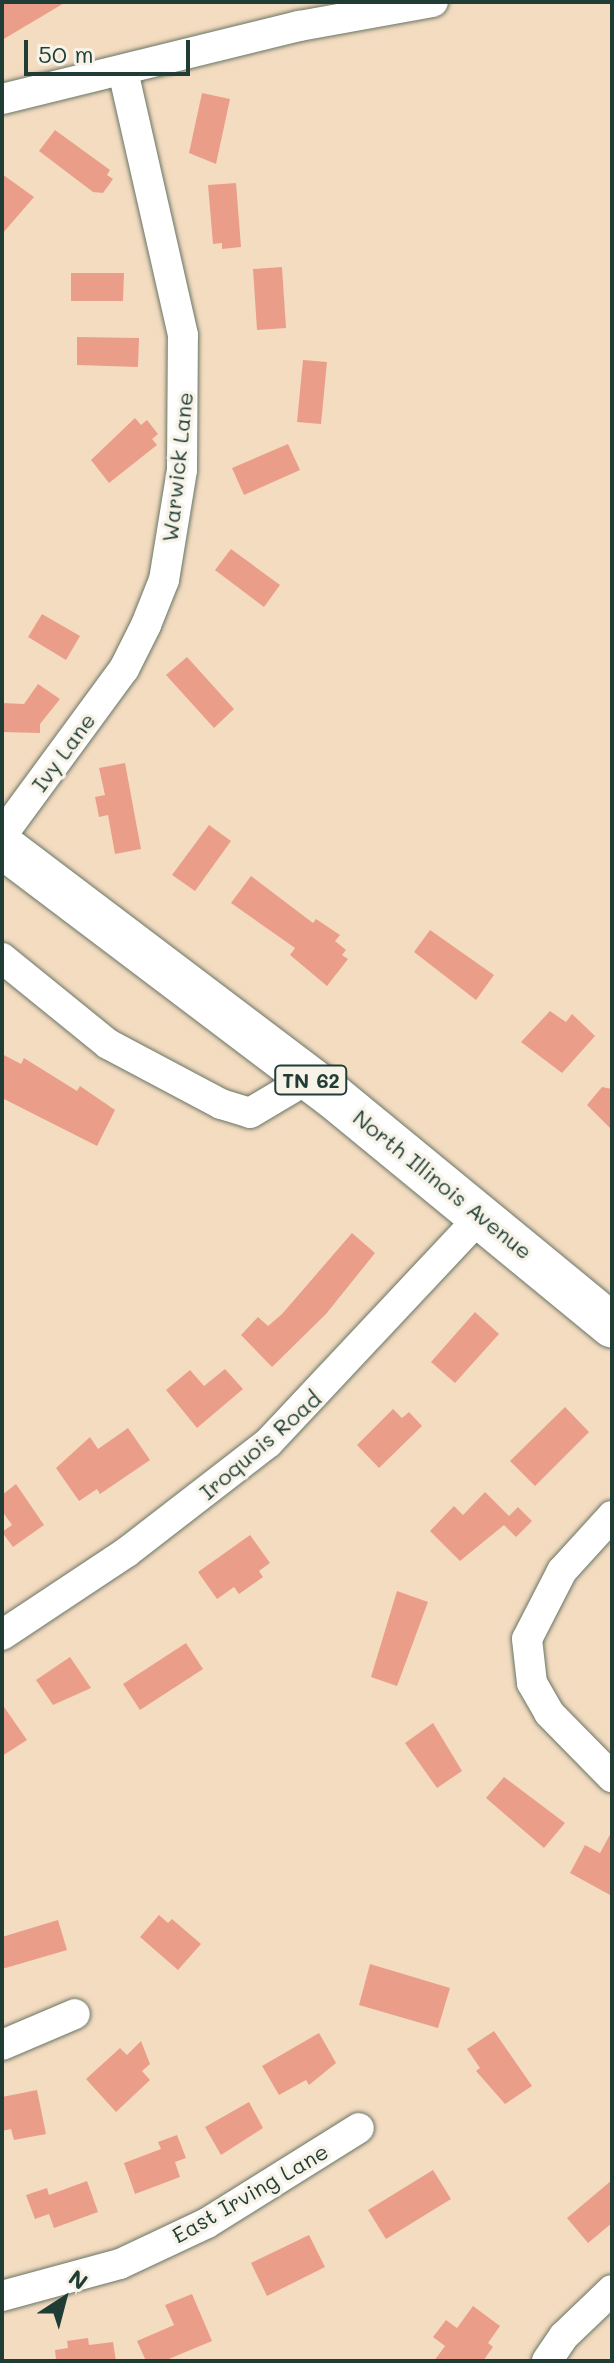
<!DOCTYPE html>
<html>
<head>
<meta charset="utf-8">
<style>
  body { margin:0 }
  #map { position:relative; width:614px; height:2363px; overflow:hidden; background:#f4dcc1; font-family:Mali,sans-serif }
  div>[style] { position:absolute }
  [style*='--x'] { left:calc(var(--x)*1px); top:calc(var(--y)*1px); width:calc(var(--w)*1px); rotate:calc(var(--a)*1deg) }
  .building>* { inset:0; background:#ea9e8a }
  .roads { filter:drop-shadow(0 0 2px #6a7565) drop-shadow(0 0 2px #6a7565) }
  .minor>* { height:30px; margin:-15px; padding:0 15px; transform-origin:15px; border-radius:15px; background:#fff }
  .highway>* { height:44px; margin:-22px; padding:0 22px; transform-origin:22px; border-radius:22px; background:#fff }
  span { translate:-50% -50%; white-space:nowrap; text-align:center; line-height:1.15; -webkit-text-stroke:7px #f7f3e8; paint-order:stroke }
  .shield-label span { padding:2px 6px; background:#f7f3e8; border:2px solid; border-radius:6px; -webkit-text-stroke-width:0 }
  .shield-label { font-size:20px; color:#1f3d34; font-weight:700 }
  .street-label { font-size:22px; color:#1f3d34 }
  .frame { position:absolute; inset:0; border:4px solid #1f3d34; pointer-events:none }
  .north { position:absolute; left:24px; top:2259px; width:80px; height:80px; -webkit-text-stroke:6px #f7f3e8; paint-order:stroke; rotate:36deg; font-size:22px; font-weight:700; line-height:32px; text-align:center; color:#1f3d34 }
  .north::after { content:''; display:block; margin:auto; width:28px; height:36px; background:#1f3d34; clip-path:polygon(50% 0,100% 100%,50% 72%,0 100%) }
  .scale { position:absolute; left:24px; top:40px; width:166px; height:36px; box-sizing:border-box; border:4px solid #1f3d34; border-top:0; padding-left:10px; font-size:24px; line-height:28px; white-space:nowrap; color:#1f3d34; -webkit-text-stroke:6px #f7f3e8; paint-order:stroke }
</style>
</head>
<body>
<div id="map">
  <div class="building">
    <div style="clip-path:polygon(2px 2px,66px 2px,2px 40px)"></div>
    <div style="clip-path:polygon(202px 93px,230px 99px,216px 164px,189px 153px)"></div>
    <div style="clip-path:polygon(55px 130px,110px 170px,107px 175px,113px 179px,103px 193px,93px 192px,39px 151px)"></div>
    <div style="clip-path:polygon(2px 174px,34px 197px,2px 234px)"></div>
    <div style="clip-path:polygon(236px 183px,241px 247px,222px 249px,222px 243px,213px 244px,208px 185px)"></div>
    <div style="clip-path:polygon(282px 267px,286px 328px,257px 330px,253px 269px)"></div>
    <div style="clip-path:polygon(71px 273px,124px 273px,123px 301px,71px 301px)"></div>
    <div style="clip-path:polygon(77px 337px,139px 338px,138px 367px,77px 365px)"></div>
    <div style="clip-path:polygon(303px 360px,327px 362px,321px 424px,297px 422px)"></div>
    <div style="clip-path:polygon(135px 418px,141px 425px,147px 420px,158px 434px,152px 439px,157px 445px,109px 483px,91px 460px)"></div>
    <div style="clip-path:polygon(288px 444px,300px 470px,244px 495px,232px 468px)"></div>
    <div style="clip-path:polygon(231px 549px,280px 585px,264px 607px,215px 570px)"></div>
    <div style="clip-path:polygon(42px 614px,80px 636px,66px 660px,28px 637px)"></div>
    <div style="clip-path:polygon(187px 657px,234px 709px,214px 728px,166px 675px)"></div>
    <div style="clip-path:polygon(38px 684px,60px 699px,40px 724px,40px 733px,2px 732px,2px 703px,24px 704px)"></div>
    <div style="clip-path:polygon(125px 763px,141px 849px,115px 854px,108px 815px,99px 817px,95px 797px,105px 795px,99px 768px)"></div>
    <div style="clip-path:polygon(209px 825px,231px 841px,195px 891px,172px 875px)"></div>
    <div style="clip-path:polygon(251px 876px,313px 923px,316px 919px,340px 935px,335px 941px,346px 950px,342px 955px,348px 959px,327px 986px,290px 955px,295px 948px,231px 903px)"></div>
    <div style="clip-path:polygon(430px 930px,494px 975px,476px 1000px,414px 952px)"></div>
    <div style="clip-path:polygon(550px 1011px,566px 1022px,572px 1014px,595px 1036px,562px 1073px,521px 1042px)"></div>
    <div style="clip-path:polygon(2px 1054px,21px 1064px,24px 1058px,77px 1091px,80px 1086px,115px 1110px,97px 1146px,2px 1098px)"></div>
    <div style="clip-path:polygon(602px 1087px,612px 1089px,612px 1130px,587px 1105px)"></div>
    <div style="clip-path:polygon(352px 1233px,375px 1253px,326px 1314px,272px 1367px,241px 1335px,258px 1317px,268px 1326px,282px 1314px)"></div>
    <div style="clip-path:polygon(475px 1312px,499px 1334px,455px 1383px,431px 1362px)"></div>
    <div style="clip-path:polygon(225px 1369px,243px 1389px,197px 1428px,166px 1390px,190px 1370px,204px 1386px)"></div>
    <div style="clip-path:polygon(565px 1407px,589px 1432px,535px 1486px,510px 1461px)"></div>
    <div style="clip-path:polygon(393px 1409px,402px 1418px,409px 1412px,422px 1426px,379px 1468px,357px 1445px)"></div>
    <div style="clip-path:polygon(128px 1428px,150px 1460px,100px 1494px,97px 1489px,79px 1501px,56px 1468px,90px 1437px,98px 1449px)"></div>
    <div style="clip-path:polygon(16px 1484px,44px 1525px,13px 1547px,2px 1532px,12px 1525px,2px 1511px,2px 1495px)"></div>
    <div style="clip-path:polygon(485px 1492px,509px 1516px,518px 1507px,532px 1521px,516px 1537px,504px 1525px,460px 1561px,430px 1531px,454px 1506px,463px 1515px)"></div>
    <div style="clip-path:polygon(250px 1535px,270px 1563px,259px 1571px,263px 1577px,239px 1594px,234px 1587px,217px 1599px,198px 1572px)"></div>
    <div style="clip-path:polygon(397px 1591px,428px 1602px,397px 1686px,371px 1677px)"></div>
    <div style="clip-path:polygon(186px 1643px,203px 1669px,140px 1710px,123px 1684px)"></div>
    <div style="clip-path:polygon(70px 1657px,91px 1688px,53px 1705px,36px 1680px)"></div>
    <div style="clip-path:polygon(2px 1704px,27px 1740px,2px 1756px)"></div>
    <div style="clip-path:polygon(433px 1723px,462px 1771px,437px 1788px,405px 1743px)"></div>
    <div style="clip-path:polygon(504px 1777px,565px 1823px,544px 1848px,486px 1798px)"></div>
    <div style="clip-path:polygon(612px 1831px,612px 1896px,570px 1873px,585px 1845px,600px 1853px)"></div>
    <div style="clip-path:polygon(159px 1915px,168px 1923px,172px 1919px,201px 1944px,178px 1970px,140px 1937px)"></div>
    <div style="clip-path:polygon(58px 1920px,67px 1950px,2px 1969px,2px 1937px)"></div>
    <div style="clip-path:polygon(370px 1964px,450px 1988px,438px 2028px,359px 2005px)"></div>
    <div style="clip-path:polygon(494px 2031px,532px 2086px,505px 2104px,476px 2071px,480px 2068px,467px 2049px)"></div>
    <div style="clip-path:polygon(319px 2033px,336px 2063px,309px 2085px,306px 2080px,279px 2095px,262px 2066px)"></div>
    <div style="clip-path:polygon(141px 2041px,150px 2064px,142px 2071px,150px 2080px,116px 2112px,86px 2079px,120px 2048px,127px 2055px)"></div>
    <div style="clip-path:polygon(37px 2090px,46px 2134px,14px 2140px,11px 2129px,2px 2131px,2px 2097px)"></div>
    <div style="clip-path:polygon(249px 2102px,263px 2128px,221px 2155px,205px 2127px)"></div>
    <div style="clip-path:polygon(177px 2135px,186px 2158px,175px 2162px,180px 2177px,135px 2194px,124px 2163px,161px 2149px,158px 2142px)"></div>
    <div style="clip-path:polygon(433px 2170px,451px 2199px,386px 2239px,368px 2210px)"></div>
    <div style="clip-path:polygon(612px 2180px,612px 2223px,588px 2243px,567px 2218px)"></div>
    <div style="clip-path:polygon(87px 2181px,98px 2212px,54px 2228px,49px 2214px,35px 2219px,26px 2195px,47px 2188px,49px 2195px)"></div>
    <div style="clip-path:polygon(309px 2235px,325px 2267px,267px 2296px,251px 2263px)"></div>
    <div style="clip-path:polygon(192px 2294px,212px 2341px,164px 2361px,146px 2361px,137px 2341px,174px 2325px,165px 2305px)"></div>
    <div style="clip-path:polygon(473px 2306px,500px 2326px,488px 2343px,493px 2347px,483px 2361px,434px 2361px,445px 2346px,433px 2337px,446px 2320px,457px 2328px)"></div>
    <div style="clip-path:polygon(88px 2338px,89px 2345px,113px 2342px,116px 2361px,56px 2361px,55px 2350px,68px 2348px,67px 2341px)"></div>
  </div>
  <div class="roads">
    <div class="minor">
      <div style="--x:2;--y:99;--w:306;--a:-13.8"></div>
      <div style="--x:299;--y:26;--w:136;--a:-10.2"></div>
      <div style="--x:2;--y:835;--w:206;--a:-53.7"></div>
      <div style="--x:124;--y:669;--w:49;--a:-63.4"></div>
      <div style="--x:146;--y:625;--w:48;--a:-68.2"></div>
      <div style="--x:164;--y:580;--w:111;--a:-80.7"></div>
      <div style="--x:182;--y:470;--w:135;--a:-89.6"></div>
      <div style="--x:183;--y:335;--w:272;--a:-102.8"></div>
      <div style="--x:2;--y:958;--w:136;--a:39.1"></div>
      <div style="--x:108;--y:1044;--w:128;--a:28"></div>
      <div style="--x:221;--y:1104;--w:30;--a:17"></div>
      <div style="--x:250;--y:1113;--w:69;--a:-30.7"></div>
      <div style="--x:612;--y:1516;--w:74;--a:132.3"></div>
      <div style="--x:562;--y:1571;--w:76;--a:117.2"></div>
      <div style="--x:527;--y:1639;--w:44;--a:83.5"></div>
      <div style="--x:532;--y:1683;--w:34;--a:60"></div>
      <div style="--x:549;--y:1713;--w:90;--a:45.5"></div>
      <div style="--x:2;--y:1635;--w:150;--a:-33.6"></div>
      <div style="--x:127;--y:1552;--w:178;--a:-37.7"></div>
      <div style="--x:268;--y:1443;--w:314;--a:-46.8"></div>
      <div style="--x:2;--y:2045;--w:79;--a:-23"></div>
      <div style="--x:2;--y:2296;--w:122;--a:-15.2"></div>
      <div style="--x:120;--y:2264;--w:96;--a:-25.2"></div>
      <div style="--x:207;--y:2223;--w:179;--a:-32"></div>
      <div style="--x:547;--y:2361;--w:30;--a:-56"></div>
      <div style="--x:564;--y:2336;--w:66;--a:-43.8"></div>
    </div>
    <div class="highway">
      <div style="--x:2;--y:846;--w:416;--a:37.1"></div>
      <div style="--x:334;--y:1097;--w:360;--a:39.4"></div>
    </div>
  </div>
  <div class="shield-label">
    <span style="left:311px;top:1080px">TN 62</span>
  </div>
  <div class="street-label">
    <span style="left:177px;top:467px;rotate:-84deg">Warwick Lane</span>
    <span style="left:63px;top:752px;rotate:-54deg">Ivy Lane</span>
    <span style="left:443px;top:1184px;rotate:39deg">North Illinois Avenue</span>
    <span style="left:260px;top:1445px;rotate:-41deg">Iroquois Road</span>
    <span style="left:250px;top:2193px;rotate:-30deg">East Irving Lane</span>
  </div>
  <div class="frame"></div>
  <div class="north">N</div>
  <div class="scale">50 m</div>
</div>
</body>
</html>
